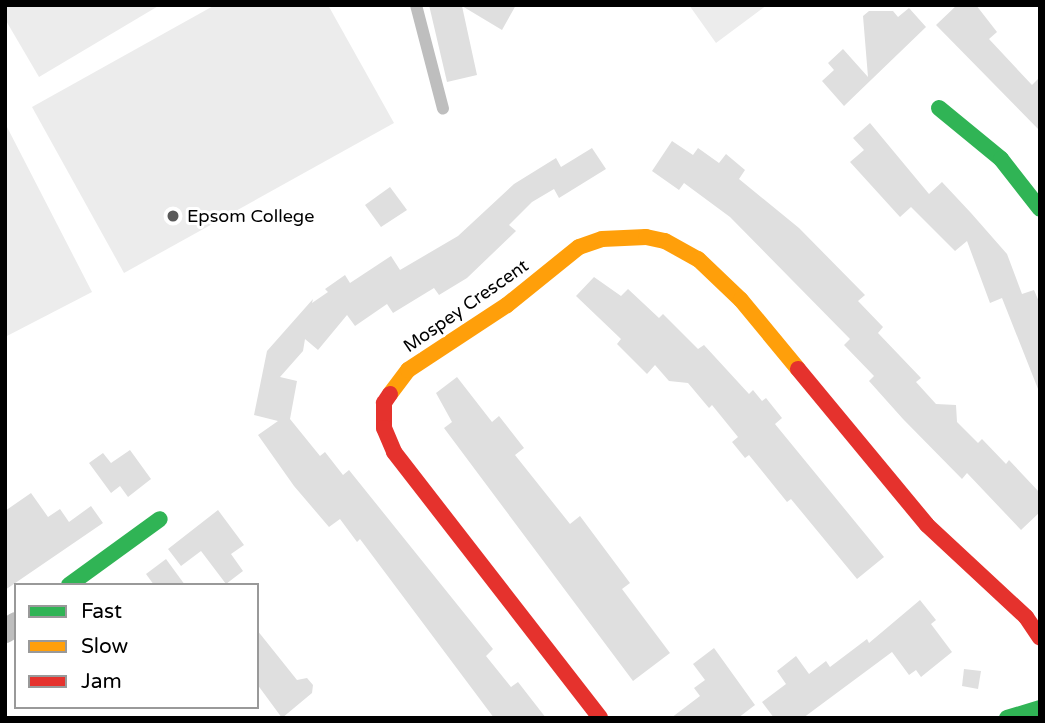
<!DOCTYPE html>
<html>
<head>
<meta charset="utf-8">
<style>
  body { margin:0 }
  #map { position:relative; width:1045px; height:723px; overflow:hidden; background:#fff; font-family:"Varela Round",sans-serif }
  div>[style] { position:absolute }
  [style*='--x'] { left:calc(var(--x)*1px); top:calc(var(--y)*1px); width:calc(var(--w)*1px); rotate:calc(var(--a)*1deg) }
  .green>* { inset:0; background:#ececec }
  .building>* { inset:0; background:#dfdfdf }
  .lane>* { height:12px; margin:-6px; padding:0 6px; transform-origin:6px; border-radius:6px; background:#bebebe }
  .street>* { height:24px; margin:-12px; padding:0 12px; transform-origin:12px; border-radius:12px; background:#bebebe }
  .fast>* { height:16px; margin:-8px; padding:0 8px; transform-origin:8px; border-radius:8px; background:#30b455 }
  .slow>* { height:16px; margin:-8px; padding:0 8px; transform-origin:8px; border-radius:8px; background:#ff9f0a }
  .jam>* { height:16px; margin:-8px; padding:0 8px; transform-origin:8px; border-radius:8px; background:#e5322d }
  .dots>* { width:19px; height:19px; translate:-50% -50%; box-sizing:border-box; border:4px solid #fff; border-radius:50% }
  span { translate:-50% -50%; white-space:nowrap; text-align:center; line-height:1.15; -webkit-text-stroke:6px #fff; paint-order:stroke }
  .poi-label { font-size:18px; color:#000 }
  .left { translate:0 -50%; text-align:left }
  .street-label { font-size:18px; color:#000 }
  .frame { position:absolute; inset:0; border:7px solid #000; pointer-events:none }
  .legend { position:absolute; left:14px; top:583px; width:245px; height:126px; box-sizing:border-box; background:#fff; border:2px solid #999; margin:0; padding:9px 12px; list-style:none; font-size:21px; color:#000 }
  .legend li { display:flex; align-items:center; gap:14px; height:35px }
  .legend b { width:35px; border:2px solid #999 }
</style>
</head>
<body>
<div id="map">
  <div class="green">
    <div style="clip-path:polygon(5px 5px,160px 5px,39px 77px,5px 19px)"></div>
    <div style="clip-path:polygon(215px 5px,328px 5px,394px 123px,124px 273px,32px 107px)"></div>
    <div style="clip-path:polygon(689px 5px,767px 5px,716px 43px)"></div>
    <div style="clip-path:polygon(7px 127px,92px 292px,5px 337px,5px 128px)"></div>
  </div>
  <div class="building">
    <div style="clip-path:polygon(429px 5px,516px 5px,502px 30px,462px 6px,477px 75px,447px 82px)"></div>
    <div style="clip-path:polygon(957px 5px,976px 5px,997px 32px,989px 39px,1032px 85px,1040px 77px,1040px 131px,936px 25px)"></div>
    <div style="clip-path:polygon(909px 8px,926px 27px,844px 106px,822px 81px,834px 70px,828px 63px,843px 49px,868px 77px,863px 16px,869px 11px,893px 11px,898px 17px)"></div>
    <div style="clip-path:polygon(870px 123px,929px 194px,942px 182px,971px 213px,1007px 254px,1022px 294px,1034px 290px,1040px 304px,1040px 394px,1002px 298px,990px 303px,967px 241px,955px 251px,911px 207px,900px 217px,850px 162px,864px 150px,853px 138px)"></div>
    <div style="clip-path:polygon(672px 141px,693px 155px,698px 148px,719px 163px,726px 154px,745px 170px,739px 179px,799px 228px,865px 295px,858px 301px,883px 327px,878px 333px,921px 378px,916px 382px,936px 404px,956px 405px,957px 422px,978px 443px,982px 439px,1006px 464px,1009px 460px,1040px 493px,1040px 512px,1021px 530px,967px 473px,962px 479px,903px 419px,869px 381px,874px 376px,844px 345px,850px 339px,730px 217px,684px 183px,679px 190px,652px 171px)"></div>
    <div style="clip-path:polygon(592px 148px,606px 169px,559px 198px,554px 189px,532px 202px,509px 225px,516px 231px,467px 278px,439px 295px,434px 288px,393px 313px,387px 304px,355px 326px,347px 315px,318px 350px,305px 339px,303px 351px,280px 377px,297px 381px,290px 419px,320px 456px,325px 452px,343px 475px,349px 470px,493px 649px,486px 656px,511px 687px,518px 682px,546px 718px,494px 718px,360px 539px,357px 542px,340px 519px,329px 527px,294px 486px,258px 435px,278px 421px,254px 415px,267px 351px,313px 299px,312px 303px,328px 292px,325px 289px,345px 275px,350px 283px,391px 256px,400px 270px,458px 236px,514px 184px,556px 158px,561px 167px)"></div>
    <div style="clip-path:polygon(390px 187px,407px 210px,381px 227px,365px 205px)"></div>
    <div style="clip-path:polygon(594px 277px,621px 296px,628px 289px,659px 318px,663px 314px,698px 349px,704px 345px,749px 394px,753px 390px,762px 401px,766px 398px,782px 418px,775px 424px,884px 557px,857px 579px,791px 499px,787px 502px,749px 455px,745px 458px,732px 442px,738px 437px,712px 405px,709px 408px,688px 383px,669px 381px,655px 365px,647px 374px,617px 344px,621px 339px,576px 296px)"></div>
    <div style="clip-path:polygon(457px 377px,492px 422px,499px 416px,524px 448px,515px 455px,570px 524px,580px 516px,630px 583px,622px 589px,670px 653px,633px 681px,444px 428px,452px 422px,436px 393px)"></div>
    <div style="clip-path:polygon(130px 450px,151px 479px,128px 497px,120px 486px,111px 493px,89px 463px,103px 453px,111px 463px)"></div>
    <div style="clip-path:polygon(31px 493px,48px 517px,60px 509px,69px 522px,91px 506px,103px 523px,5px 590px,5px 511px)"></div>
    <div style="clip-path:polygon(218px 510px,244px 545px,231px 554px,243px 571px,226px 584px,201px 551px,181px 566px,168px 549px)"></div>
    <div style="clip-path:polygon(166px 559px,185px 585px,154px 585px,146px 574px)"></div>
    <div style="clip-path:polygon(920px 600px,936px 620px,931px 624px,952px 652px,921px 677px,916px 670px,909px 675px,892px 652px,803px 718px,774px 718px,762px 702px,786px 684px,777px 671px,796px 656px,809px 674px,826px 661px,830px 667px,867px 639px,869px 643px)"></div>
    <div style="clip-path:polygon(257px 630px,297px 680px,307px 678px,313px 685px,312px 693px,282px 718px,257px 684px)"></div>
    <div style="clip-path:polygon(714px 648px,755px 705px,738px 718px,671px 718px,700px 696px,694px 688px,705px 680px,693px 664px)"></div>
    <div style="clip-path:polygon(964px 669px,981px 671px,978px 689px,962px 686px)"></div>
  </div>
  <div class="lane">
    <div style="--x:416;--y:5;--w:107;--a:75.4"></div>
  </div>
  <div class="street">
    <div style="--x:5;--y:631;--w:13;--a:-32"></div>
  </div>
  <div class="fast">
    <div style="--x:939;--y:108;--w:80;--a:39.4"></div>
    <div style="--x:1001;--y:159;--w:63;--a:52"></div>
    <div style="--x:69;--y:585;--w:112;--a:-36"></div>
    <div style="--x:1007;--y:718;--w:34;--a:-17"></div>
  </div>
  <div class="slow">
    <div style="--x:390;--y:394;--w:30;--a:-53"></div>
    <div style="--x:408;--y:370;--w:118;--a:-33.3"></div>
    <div style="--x:507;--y:305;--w:92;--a:-38.9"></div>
    <div style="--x:579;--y:247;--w:24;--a:-19"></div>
    <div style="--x:602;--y:239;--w:44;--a:-2.6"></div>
    <div style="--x:646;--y:237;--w:19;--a:12"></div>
    <div style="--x:665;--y:241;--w:38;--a:29"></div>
    <div style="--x:698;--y:259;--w:59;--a:43.6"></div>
    <div style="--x:741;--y:300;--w:89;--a:50.4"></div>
  </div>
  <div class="jam">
    <div style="--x:798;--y:369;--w:202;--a:50.4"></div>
    <div style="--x:927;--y:525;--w:135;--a:42.9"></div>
    <div style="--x:1026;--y:617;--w:25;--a:56"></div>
    <div style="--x:390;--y:394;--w:11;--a:124"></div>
    <div style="--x:384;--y:403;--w:25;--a:90"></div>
    <div style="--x:384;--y:428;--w:26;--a:67"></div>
    <div style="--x:394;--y:452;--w:336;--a:52.2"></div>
  </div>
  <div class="dots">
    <div style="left:173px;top:216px;background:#595959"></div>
  </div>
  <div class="poi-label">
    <span class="left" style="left:187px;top:216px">Epsom College</span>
  </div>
  <div class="street-label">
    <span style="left:466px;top:306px;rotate:-35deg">Mospey Crescent</span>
  </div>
  <div class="frame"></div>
  <ul class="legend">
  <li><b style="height:9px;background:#30b455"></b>Fast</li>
  <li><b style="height:9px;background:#ff9f0a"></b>Slow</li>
  <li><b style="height:9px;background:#e5322d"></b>Jam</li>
  </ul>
</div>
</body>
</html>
